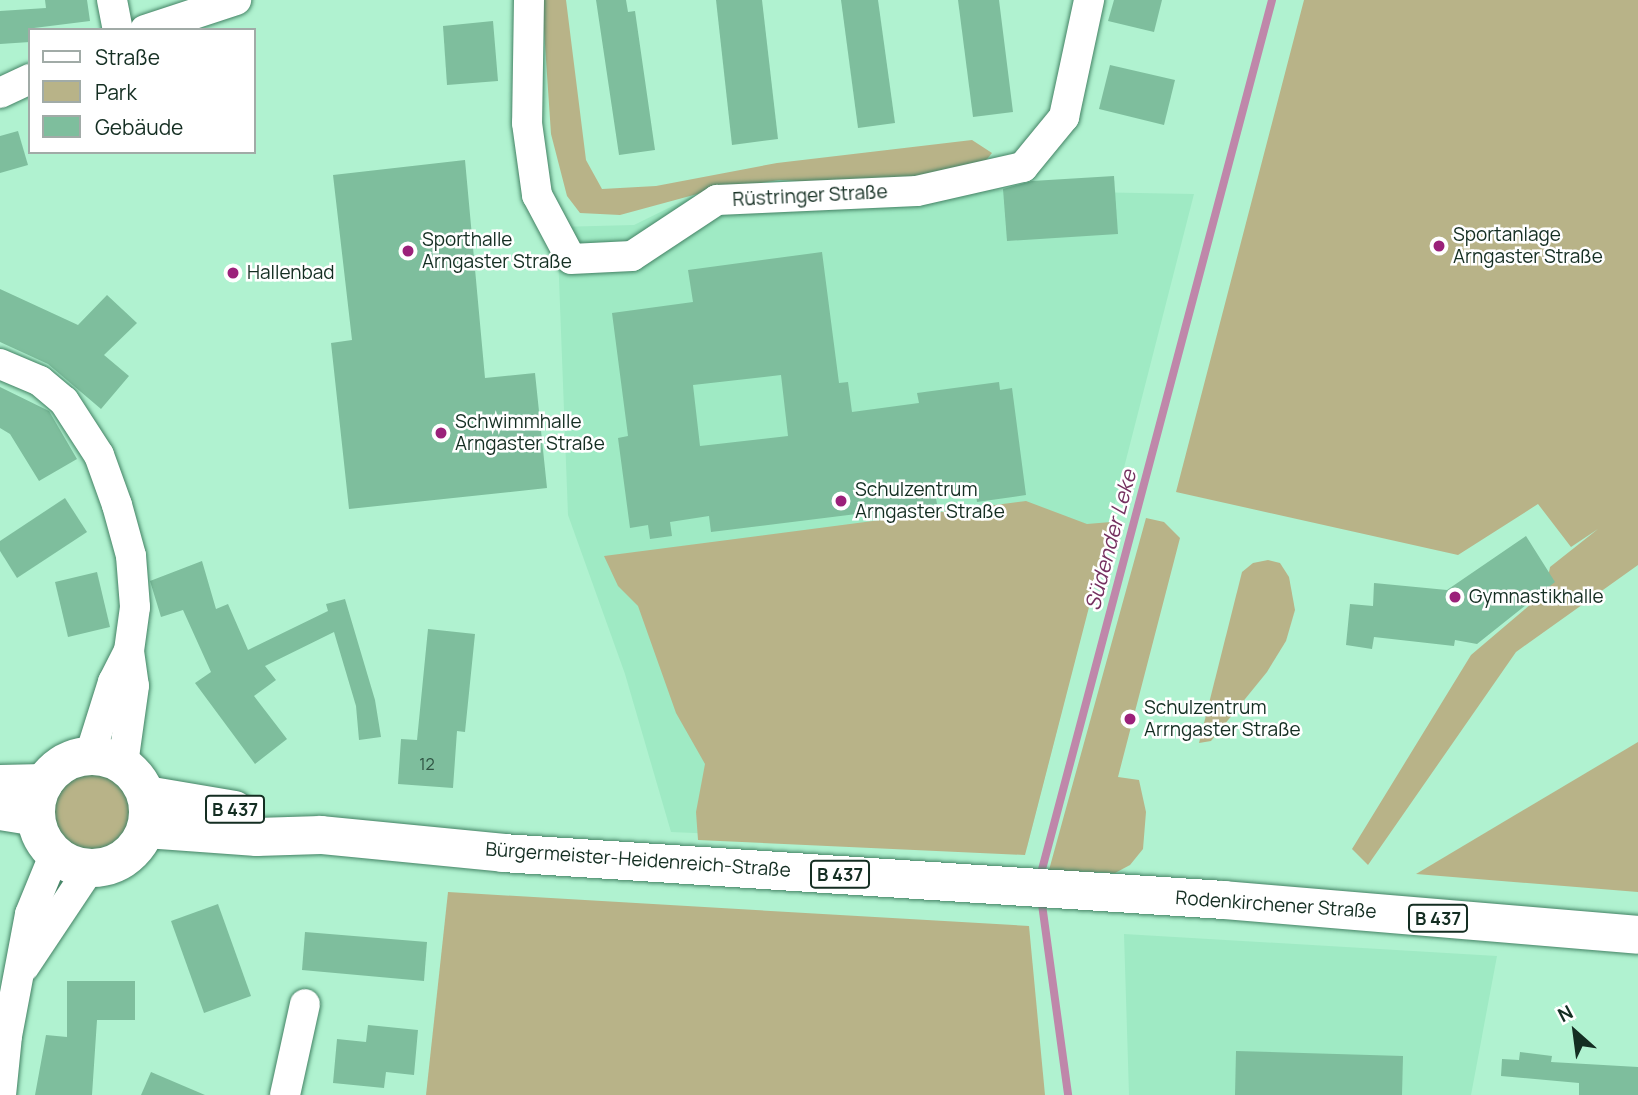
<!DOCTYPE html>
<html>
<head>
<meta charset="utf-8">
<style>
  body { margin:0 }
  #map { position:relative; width:1638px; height:1095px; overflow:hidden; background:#b0f2d0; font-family:Manrope,sans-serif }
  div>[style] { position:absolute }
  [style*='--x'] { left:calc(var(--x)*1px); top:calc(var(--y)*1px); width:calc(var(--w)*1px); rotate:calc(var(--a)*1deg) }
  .built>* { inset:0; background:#9feac4 }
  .green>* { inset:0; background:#b8b388 }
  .round { border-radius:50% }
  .stream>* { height:8px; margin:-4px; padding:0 4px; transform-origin:4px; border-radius:4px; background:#bf87aa }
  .building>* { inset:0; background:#7ebe9d }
  .roads { filter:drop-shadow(0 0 2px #438264) drop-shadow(0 0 2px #438264) }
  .minor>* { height:30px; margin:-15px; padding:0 15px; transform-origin:15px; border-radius:15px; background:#fff }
  .primary>* { height:38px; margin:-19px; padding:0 19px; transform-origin:19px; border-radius:19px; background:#fff }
  .primary>.ring { margin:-19px; padding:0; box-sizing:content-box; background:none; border:38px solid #fff; border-radius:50% }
  .dots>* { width:19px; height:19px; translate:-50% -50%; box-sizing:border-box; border:4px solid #fff; border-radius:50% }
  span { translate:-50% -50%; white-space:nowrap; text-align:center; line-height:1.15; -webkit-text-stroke:5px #fff; paint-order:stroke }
  .number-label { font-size:16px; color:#2e5241 }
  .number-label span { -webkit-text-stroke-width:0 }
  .shield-label span { padding:2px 5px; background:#fff; border:2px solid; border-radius:5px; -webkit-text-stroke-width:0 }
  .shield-label { font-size:18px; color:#142e22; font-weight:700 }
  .street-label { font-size:19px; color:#142e22 }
  .poi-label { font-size:19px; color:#142e22 }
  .left { translate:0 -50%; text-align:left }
  .water-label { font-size:21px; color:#74305f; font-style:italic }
  .legend { position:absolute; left:28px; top:28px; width:228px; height:126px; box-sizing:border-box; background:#fff; border:2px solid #a1aba7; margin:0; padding:9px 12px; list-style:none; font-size:21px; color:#142e22 }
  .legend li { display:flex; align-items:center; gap:14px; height:35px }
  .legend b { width:35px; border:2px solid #a1aba7 }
  .north { position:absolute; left:1540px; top:997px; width:70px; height:70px; -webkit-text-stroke:5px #fff; paint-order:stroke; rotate:332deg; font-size:19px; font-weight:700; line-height:28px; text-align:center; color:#142e22 }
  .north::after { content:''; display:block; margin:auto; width:24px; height:32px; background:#142e22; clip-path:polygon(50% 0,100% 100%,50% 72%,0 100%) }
</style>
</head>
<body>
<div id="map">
  <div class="built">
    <div style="clip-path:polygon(899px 171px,978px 190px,1194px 194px,1027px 847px,671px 832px,625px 674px,568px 515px,557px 227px,634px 225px,691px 197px)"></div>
    <div style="clip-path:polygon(1124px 934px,1497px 956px,1471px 1095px,1129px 1095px)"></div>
  </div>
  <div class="green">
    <div style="clip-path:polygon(542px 0,566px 0,586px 160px,602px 189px,656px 186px,777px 163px,972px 140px,992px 153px,979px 169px,858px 184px,779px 180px,701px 193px,620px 215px,580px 213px,567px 196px,551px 134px)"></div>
    <div style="clip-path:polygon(1304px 0,1638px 0,1638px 565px,1516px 652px,1368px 865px,1352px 849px,1471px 655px,1545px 592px,1550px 567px,1598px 529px,1571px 547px,1538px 504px,1458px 555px,1176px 492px)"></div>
    <div style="clip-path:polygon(1026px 501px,1087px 524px,1111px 522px,1025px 855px,698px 840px,696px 812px,705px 764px,676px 713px,638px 606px,618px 586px,604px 556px)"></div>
    <div style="clip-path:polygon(1146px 518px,1164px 522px,1180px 538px,1118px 777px,1139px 780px,1146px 812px,1143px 849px,1130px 865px,1115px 873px,1049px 870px)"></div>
    <div style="clip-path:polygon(1268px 560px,1280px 563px,1289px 577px,1295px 610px,1286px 641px,1267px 672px,1211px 741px,1199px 743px,1242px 572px,1253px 563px)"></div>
    <div style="clip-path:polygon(1638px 742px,1638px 892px,1416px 874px)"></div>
    <div class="round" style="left:52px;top:773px;width:78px;height:78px"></div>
    <div style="clip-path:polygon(448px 892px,1029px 926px,1045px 1095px,426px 1095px)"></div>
  </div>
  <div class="stream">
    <div style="--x:1040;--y:877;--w:907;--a:-75.18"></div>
    <div style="--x:1041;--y:897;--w:200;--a:82.2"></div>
  </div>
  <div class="building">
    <div style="clip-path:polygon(45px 0,87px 0,90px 21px,34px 28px,30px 30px,30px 42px,0 44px,0 11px,46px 8px)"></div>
    <div style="clip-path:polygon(596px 0,626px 0,628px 12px,635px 11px,655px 150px,619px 155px)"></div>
    <div style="clip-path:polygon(716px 0,762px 0,778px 139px,732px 145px)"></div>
    <div style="clip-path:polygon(841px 0,878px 0,895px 123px,858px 128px)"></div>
    <div style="clip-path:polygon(958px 0,999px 0,1013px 112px,973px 117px)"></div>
    <div style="clip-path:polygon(1114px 0,1162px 0,1154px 32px,1108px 21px)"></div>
    <div style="clip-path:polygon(493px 21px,498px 81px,447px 85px,443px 26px)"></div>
    <div style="clip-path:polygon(1110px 65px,1175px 80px,1164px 125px,1099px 109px)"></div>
    <div style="clip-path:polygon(18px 131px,28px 165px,0 173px,0 136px)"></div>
    <div style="clip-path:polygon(465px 160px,485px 378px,535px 373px,547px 488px,349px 509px,331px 343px,352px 340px,333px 175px)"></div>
    <div style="clip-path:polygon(1114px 176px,1118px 234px,1007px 241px,1003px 189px,1032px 181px)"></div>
    <div style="clip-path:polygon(evenodd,822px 252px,839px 383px,848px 382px,852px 412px,919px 403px,917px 393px,999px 382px,1000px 390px,1012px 388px,1026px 495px,977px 502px,975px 487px,935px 492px,937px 504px,711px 532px,709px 516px,670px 522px,672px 536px,650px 539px,648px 525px,630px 528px,618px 438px,628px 436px,612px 313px,693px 302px,688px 270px,822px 252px,781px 375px,788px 436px,700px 446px,693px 385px,781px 375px)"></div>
    <div style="clip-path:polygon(0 289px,78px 325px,107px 295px,137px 323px,104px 355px,129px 376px,101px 409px,48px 364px,0 342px)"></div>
    <div style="clip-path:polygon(0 387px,49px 411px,77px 459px,39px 481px,10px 434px,0 428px)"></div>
    <div style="clip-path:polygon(65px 498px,87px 532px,17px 578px,0 551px,0 541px)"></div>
    <div style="clip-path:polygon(1526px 536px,1555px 582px,1477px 644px,1455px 640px,1454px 646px,1374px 637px,1372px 649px,1346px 645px,1350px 604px,1373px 606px,1374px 583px,1447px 590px)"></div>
    <div style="clip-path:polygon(202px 561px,216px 609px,228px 604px,248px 650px,328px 611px,326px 604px,345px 599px,375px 700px,381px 737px,359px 740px,356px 706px,334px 632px,265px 666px,276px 680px,254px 696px,287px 739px,255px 764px,195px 683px,211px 672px,183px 610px,161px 617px,150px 581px)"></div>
    <div style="clip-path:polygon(97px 572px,110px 627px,68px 637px,55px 582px)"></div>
    <div style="clip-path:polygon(428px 629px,475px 634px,465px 732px,457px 731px,453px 788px,398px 784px,401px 739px,417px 740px)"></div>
    <div style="clip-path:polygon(218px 904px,251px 996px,204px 1013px,171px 921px)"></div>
    <div style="clip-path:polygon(305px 932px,427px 942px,424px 981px,302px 970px)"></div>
    <div style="clip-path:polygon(67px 981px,135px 981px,135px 1020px,97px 1020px,92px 1095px,35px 1095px,46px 1035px,67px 1037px)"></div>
    <div style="clip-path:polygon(368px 1025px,418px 1030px,414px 1075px,386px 1072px,384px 1088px,333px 1083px,337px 1039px,366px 1042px)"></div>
    <div style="clip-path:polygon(1236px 1051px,1403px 1056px,1402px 1095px,1235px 1095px)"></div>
    <div style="clip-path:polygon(1520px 1052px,1552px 1056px,1551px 1062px,1638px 1067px,1638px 1095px,1579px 1095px,1579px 1083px,1501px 1076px,1502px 1059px,1519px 1060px)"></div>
    <div style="clip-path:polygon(151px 1072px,205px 1095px,141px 1095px)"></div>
  </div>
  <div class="roads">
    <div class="minor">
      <div style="--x:112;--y:0;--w:31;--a:79"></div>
      <div style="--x:529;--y:0;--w:123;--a:90.9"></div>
      <div style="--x:527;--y:123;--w:73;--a:82.1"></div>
      <div style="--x:537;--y:195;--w:72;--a:62"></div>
      <div style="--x:571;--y:259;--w:61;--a:-2.8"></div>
      <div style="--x:632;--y:256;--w:102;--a:-33.4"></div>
      <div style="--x:717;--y:200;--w:200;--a:-2.6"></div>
      <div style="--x:917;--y:191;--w:109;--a:-12.8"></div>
      <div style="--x:1023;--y:167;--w:65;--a:-50.6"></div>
      <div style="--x:1064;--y:117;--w:120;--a:-77.9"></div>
      <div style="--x:145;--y:30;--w:96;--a:-18.2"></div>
      <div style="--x:0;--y:93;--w:33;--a:-25"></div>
      <div style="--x:0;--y:364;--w:43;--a:23"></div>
      <div style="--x:40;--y:381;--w:31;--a:40"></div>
      <div style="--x:64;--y:401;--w:64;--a:57.1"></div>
      <div style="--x:99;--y:455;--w:53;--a:70.2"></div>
      <div style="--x:117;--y:505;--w:53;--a:74.6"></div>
      <div style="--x:131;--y:556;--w:51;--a:85.5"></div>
      <div style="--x:135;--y:607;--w:44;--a:97.8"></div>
      <div style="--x:129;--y:651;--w:35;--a:82"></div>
      <div style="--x:134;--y:686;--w:79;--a:98"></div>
      <div style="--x:90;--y:755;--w:77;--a:-72.5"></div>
      <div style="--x:113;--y:682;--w:35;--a:-63"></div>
      <div style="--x:24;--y:967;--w:119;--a:-56.3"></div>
      <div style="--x:1;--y:1095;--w:59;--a:-84.2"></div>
      <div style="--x:7;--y:1036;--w:124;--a:-79.3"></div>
      <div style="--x:30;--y:914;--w:66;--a:-67.7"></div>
      <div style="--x:285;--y:1095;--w:93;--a:-77.6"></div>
    </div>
    <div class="primary">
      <div class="ring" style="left:36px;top:756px;width:74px;height:74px"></div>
      <div style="--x:0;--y:784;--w:44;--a:-1.3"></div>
      <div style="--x:146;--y:795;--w:90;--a:9.6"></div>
      <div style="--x:0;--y:811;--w:36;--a:9"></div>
      <div style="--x:146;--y:829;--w:111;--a:4.1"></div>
      <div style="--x:257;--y:837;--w:64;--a:-1.8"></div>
      <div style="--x:321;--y:835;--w:183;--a:5.6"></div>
      <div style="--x:503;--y:853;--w:722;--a:3.73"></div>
      <div style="--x:1223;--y:900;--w:416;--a:4.8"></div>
    </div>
  </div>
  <div class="dots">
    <div style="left:1439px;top:246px;background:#9b217a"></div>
    <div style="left:408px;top:251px;background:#9b217a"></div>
    <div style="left:233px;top:273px;background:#9b217a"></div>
    <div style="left:441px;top:433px;background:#9b217a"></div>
    <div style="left:841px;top:501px;background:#9b217a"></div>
    <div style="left:1455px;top:597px;background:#9b217a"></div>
    <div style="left:1130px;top:719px;background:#9b217a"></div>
  </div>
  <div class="number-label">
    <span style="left:427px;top:764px">12</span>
  </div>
  <div class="shield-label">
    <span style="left:235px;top:809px">B 437</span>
    <span style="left:840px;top:874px">B 437</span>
    <span style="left:1438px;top:918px">B 437</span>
  </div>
  <div class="street-label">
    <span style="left:810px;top:196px;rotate:-3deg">Rüstringer Straße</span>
    <span style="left:638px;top:860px;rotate:4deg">Bürgermeister-Heidenreich-Straße</span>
    <span style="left:1276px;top:905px;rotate:4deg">Rodenkirchener Straße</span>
  </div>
  <div class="poi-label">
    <span class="left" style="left:1453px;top:246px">Sportanlage<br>Arngaster Straße</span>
    <span class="left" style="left:422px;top:251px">Sporthalle<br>Arngaster Straße</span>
    <span class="left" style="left:247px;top:273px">Hallenbad</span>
    <span class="left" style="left:455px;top:433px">Schwimmhalle<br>Arngaster Straße</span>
    <span class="left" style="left:855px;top:501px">Schulzentrum<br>Arngaster Straße</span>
    <span class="left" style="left:1469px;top:597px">Gymnastikhalle</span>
    <span class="left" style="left:1144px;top:719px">Schulzentrum<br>Arrngaster Straße</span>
  </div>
  <div class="water-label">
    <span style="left:1110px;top:540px;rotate:-75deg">Südender Leke</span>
  </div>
  <ul class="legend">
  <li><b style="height:9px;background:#fff"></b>Straße</li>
  <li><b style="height:19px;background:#b8b388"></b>Park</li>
  <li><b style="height:19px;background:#7ebe9d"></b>Gebäude</li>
  </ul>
  <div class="north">N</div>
</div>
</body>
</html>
